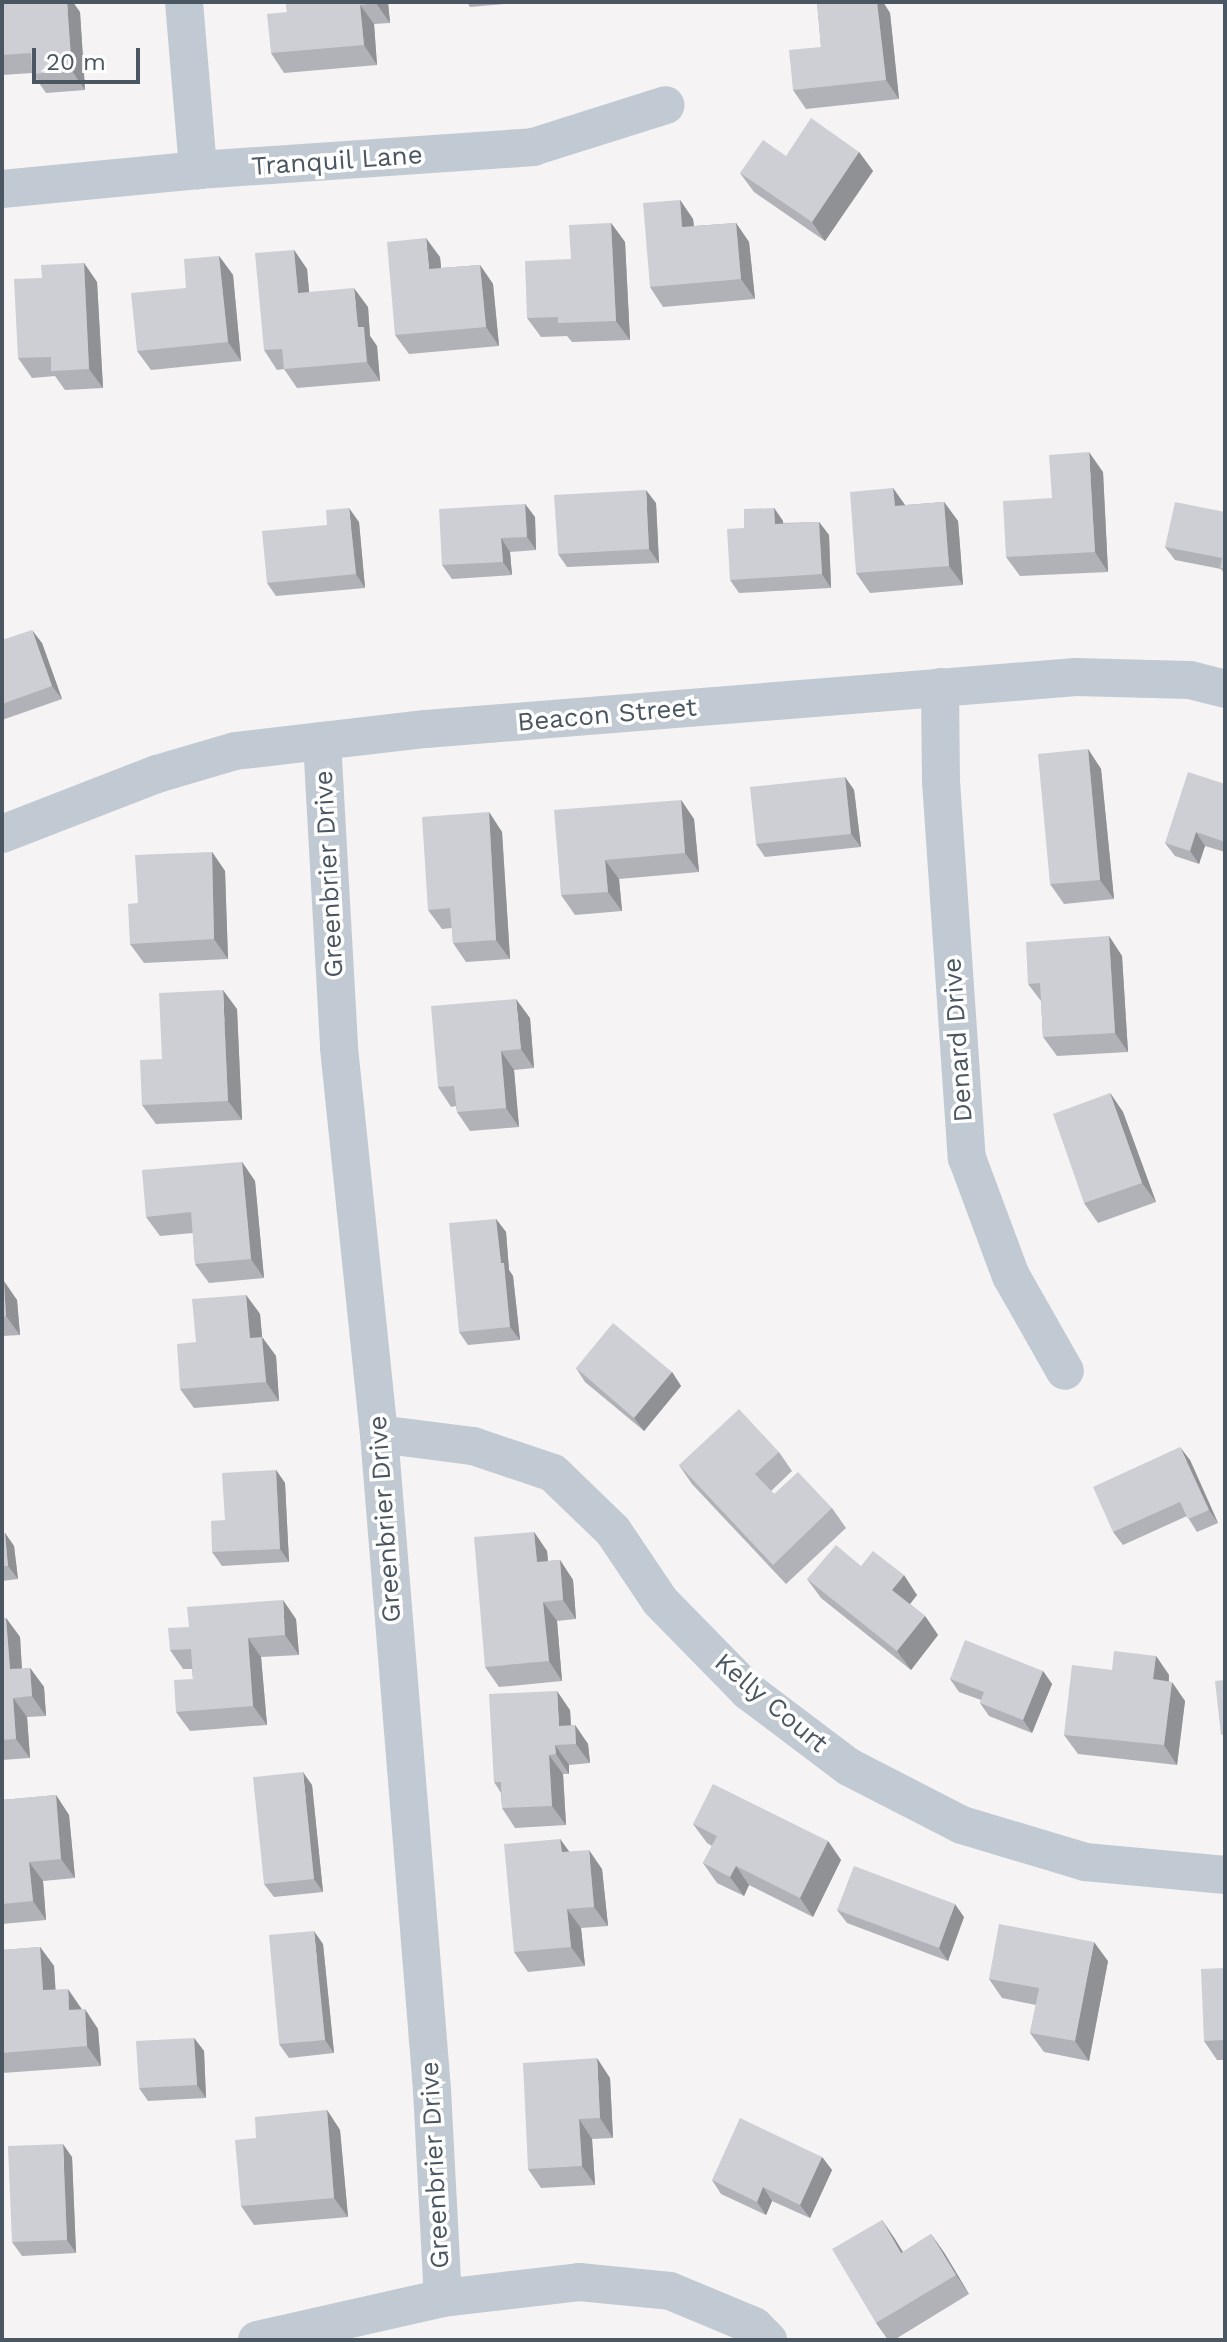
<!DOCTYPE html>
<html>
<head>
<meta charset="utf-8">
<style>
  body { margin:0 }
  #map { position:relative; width:1227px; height:2342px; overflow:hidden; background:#f5f3f3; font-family:"Work Sans",sans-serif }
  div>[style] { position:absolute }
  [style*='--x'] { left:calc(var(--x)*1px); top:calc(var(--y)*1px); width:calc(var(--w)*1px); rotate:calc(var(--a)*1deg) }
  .minor>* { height:38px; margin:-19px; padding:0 19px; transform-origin:19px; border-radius:19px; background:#c1cad2 }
  .wall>* { inset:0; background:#b0b2b7 }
  .shaded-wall>* { inset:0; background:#909195 }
  .building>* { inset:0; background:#cdcfd5 }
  span { translate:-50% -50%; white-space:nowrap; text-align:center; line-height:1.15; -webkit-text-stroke:7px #fff; paint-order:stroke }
  .street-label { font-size:26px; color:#4a5661 }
  .frame { position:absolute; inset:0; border:4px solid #4a5661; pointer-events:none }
  .scale { position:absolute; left:32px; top:48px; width:108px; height:36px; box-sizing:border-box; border:4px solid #4a5661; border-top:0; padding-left:10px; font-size:24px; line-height:28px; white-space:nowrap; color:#4a5661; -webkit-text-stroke:6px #fff; paint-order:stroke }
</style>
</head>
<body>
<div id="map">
  <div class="minor">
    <div style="--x:184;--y:2;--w:169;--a:85.2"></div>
    <div style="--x:2;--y:189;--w:197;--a:-5.5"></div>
    <div style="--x:198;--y:170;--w:336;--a:-3.9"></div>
    <div style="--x:533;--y:147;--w:139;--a:-17.5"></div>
    <div style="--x:940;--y:687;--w:94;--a:89.4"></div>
    <div style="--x:941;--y:781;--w:378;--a:86.1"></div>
    <div style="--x:967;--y:1158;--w:126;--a:69.6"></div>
    <div style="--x:1011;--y:1276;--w:109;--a:60.4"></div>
    <div style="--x:322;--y:741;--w:307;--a:86.8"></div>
    <div style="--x:339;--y:1048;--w:388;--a:84.1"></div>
    <div style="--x:379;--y:1434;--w:658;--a:85.38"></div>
    <div style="--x:432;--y:2090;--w:208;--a:87"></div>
    <div style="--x:2;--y:834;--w:166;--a:-21.2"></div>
    <div style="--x:157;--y:774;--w:81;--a:-16.4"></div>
    <div style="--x:235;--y:751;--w:192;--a:-6.6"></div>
    <div style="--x:426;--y:729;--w:652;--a:-4.57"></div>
    <div style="--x:1076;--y:677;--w:114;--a:1.5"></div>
    <div style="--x:1190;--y:680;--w:36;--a:14"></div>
    <div style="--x:379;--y:1434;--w:95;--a:7.3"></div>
    <div style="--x:473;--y:1446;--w:84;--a:18.6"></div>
    <div style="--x:553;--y:1473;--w:83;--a:44"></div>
    <div style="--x:613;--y:1531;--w:84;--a:56.1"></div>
    <div style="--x:660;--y:1601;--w:126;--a:45.6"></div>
    <div style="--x:748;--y:1691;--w:126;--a:37"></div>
    <div style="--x:849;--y:1767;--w:127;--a:27.2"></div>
    <div style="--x:962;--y:1825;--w:128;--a:16.7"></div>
    <div style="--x:1085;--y:1862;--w:141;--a:5.3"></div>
    <div style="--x:257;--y:2340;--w:191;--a:-12.7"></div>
    <div style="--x:443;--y:2298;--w:137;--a:-6.7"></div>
    <div style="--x:579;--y:2282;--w:91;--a:5.6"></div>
    <div style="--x:670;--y:2291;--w:91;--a:22.6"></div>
    <div style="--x:754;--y:2326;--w:20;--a:45"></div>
  </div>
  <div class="wall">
    <div style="clip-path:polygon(2px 2px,80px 12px,85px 90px,46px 93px,32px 73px,2px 75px)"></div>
    <div style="clip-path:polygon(286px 2px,388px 2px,390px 23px,374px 24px,377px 65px,284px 73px,271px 53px,287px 12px)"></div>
    <div style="clip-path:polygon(467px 2px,527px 2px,470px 7px)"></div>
    <div style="clip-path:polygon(817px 2px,883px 2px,890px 13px,899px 99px,806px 109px,793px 90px,821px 47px)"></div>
    <div style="clip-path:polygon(859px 152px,873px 171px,825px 241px,754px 192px,740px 173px,786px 156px)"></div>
    <div style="clip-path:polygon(680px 200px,693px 219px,694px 226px,736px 223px,749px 242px,755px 299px,663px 307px,650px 287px)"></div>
    <div style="clip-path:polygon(611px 223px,625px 242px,630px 340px,572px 342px,567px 336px,541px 337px,527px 318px,571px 259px)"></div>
    <div style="clip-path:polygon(294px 250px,307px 269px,309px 292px,368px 307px,370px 336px,377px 346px,380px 381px,297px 388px,284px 369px,277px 370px,264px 350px)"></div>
    <div style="clip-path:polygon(219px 256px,233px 275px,241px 361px,151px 370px,137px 351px,186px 288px)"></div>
    <div style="clip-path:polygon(440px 257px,441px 268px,480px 265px,493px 284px,499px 346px,409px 354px,395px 335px)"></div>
    <div style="clip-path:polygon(84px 263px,97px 282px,103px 388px,65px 390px,55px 376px,32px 378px,18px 358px,42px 278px)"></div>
    <div style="clip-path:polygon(1103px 472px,1108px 572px,1020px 576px,1006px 557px,1052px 498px)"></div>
    <div style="clip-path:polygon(893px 488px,905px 505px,944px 502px,958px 521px,963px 585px,870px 593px,856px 573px)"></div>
    <div style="clip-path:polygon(656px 503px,659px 563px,567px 567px,558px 554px)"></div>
    <div style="clip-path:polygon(525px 504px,535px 517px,536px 550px,510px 552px,512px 575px,452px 579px,442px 565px)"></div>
    <div style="clip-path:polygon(774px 508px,783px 521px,783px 523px,819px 522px,829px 535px,831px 588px,739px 593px,730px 580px,744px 528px)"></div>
    <div style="clip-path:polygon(1225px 512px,1225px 574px,1221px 569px,1175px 560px,1165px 547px)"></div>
    <div style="clip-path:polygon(359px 522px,365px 588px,276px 596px,267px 583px)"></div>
    <div style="clip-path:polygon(2px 640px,42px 643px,62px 699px,2px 720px)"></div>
    <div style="clip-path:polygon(1088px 749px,1101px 769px,1114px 899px,1064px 904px,1050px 884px)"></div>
    <div style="clip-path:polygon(845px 777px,854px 790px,861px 847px,765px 857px,756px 844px)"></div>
    <div style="clip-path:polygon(1225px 784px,1225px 852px,1205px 846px,1199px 864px,1175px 856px,1165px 843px)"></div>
    <div style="clip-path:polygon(681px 800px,694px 819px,699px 872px,619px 879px,622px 911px,575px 915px,561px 895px)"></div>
    <div style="clip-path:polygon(489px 812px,502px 832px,510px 959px,466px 962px,453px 943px,452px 928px,442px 929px,428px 910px)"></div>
    <div style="clip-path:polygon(212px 852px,225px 871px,228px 959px,144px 963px,130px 944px)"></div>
    <div style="clip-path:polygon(1109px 936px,1122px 956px,1128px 1052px,1057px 1056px,1043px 1037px,1041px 1001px,1028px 984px)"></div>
    <div style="clip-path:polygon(237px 1009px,242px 1120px,156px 1124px,142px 1105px)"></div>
    <div style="clip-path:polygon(530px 1018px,534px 1068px,514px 1070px,519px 1127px,470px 1131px,457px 1112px,456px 1106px,451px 1107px,438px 1087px)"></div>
    <div style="clip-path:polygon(1110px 1093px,1123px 1112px,1156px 1202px,1098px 1223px,1084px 1203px)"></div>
    <div style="clip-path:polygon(242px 1162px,255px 1181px,264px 1278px,209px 1283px,195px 1264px,193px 1233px,160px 1236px,146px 1217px)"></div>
    <div style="clip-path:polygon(496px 1219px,506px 1232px,509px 1270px,513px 1276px,520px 1340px,468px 1345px,459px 1332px)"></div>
    <div style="clip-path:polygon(2px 1281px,17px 1300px,20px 1335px,2px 1336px)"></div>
    <div style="clip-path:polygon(246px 1295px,260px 1314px,262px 1337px,276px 1356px,279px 1401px,194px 1408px,180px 1389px,196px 1342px)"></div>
    <div style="clip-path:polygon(576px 1368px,672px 1372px,681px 1386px,644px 1431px,585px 1382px)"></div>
    <div style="clip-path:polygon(779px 1452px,792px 1471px,771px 1491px,774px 1494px,832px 1508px,846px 1528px,786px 1584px,692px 1484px,679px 1465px)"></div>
    <div style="clip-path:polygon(1190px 1460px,1218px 1523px,1197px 1532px,1187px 1516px,1123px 1545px,1113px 1532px)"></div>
    <div style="clip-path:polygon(276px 1470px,285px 1483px,289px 1562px,222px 1566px,212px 1552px)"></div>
    <div style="clip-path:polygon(534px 1532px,547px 1551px,548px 1561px,560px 1560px,573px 1580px,576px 1619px,557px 1621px,562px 1681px,499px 1687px,485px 1667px)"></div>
    <div style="clip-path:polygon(2px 1533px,5px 1533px,14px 1546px,18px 1579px,2px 1581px)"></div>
    <div style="clip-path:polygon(861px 1566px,917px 1595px,910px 1604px,925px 1616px,938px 1635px,911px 1670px,821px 1598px,807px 1579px)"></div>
    <div style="clip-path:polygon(2px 1618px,6px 1618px,20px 1637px,22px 1669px,30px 1668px,44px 1687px,46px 1716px,27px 1717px,30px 1758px,2px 1760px)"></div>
    <div style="clip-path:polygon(296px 1619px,299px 1655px,261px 1657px,267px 1725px,190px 1731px,176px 1712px,193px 1679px,192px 1669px,183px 1669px,170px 1650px)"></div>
    <div style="clip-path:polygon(1156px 1656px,1169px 1675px,1169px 1681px,1185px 1701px,1177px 1765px,1078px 1754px,1064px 1735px,1112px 1670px)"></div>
    <div style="clip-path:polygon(1043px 1671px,1052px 1684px,1032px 1733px,989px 1716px,980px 1703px,981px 1700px,959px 1692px,950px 1679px)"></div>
    <div style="clip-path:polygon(570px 1710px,571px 1725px,575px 1725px,588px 1744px,590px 1763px,569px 1765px,569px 1774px,563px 1774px,566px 1825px,515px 1828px,502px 1808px,501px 1793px,494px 1782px)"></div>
    <div style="clip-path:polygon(312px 1785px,323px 1892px,274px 1897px,264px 1884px)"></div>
    <div style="clip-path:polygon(56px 1795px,69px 1815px,75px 1878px,43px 1881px,46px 1920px,2px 1924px,2px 1800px)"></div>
    <div style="clip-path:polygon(693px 1824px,828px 1841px,841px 1860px,813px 1917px,749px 1885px,744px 1896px,717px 1883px,703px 1863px,712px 1846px,707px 1843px)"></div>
    <div style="clip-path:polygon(560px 1839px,569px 1852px,602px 1869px,608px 1926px,581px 1928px,585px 1966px,528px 1972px,514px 1952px)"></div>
    <div style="clip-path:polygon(837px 1910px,964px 1917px,948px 1961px,847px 1923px)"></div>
    <div style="clip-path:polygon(323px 1944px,334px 2053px,289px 2058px,279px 2044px)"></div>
    <div style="clip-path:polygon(40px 1947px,54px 1966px,55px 1990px,81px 2008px,98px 2029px,101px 2066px,2px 2073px,2px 1950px)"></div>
    <div style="clip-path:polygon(1108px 1961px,1089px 2061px,1044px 2052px,1030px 2033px,1036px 2005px,1002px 1998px,989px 1979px)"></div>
    <div style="clip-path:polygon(1225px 1968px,1225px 2060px,1217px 2060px,1204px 2041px)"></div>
    <div style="clip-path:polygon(194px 2038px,204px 2051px,206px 2098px,148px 2101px,139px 2088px)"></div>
    <div style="clip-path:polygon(610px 2078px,613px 2138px,592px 2139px,595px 2185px,541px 2188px,528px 2169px)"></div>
    <div style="clip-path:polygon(327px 2110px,340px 2130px,348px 2217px,254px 2225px,241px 2206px,256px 2138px)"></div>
    <div style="clip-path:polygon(72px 2157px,76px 2253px,22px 2256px,12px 2242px)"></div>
    <div style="clip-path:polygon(822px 2157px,832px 2170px,810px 2218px,772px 2201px,766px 2215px,721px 2194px,712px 2180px)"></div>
    <div style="clip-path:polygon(882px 2220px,903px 2252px,931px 2234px,945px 2254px,969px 2294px,894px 2340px,888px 2340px,876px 2323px)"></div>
  </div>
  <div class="shaded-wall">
    <div style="clip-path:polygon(67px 2px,73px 2px,80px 12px,85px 90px,72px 71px)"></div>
    <div style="clip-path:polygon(376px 2px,388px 2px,390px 23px,376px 3px)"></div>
    <div style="clip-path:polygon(877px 2px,883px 2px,890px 13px,899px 99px,886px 80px)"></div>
    <div style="clip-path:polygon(360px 5px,374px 24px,377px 65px,364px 45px)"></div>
    <div style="clip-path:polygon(859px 152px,873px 171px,825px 241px,812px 222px)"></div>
    <div style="clip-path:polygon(680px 200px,693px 219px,696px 246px,682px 227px)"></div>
    <div style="clip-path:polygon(611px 223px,625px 242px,630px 340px,616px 321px)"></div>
    <div style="clip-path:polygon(736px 223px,749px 242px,755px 299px,741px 279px)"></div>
    <div style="clip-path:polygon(426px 238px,440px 257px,443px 288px,429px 269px)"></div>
    <div style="clip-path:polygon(294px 250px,307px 269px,311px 312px,298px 293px)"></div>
    <div style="clip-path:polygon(219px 256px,233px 275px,241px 361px,228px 342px)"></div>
    <div style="clip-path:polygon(84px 263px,97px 282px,103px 388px,89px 369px)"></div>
    <div style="clip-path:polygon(480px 265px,493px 284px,499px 346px,486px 327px)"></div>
    <div style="clip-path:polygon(354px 288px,368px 307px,370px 336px,377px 346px,380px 381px,367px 362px,358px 327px)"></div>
    <div style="clip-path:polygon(1089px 452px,1103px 472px,1108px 572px,1095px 552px)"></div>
    <div style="clip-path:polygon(893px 488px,907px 508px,895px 506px)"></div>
    <div style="clip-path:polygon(646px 490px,656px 503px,659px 563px,649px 549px)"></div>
    <div style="clip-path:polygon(944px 502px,958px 521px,963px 585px,949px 566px)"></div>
    <div style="clip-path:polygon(525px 504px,535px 517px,536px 550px,527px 537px)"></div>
    <div style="clip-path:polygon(349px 508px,359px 522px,365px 588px,356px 574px)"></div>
    <div style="clip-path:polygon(774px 508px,783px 521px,784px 537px,775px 524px)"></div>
    <div style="clip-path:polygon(819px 522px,829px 535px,831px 588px,822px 574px)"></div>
    <div style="clip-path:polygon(501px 538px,510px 552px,512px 575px,503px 562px)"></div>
    <div style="clip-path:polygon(32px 630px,42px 643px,62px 699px,52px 686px)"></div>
    <div style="clip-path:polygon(1088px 749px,1101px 769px,1114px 899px,1100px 880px)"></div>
    <div style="clip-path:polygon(845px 777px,854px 790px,861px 847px,851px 834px)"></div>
    <div style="clip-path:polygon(681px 800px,694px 819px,699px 872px,685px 853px)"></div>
    <div style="clip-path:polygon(489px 812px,502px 832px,510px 959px,496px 940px)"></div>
    <div style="clip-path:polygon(1196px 832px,1205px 846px,1199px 864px,1190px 851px)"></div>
    <div style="clip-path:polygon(212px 852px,225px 871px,228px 959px,214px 939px)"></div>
    <div style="clip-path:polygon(605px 860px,619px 879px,622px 911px,608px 892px)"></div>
    <div style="clip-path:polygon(1109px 936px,1122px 956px,1128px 1052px,1115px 1033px)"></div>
    <div style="clip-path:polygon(223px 990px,237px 1009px,242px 1120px,228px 1101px)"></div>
    <div style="clip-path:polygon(516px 999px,530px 1018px,534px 1068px,521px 1049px)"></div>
    <div style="clip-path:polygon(501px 1051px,514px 1070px,519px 1127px,506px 1108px)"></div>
    <div style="clip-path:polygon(1110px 1093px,1123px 1112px,1156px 1202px,1142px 1183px)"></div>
    <div style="clip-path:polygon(242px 1162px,255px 1181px,264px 1278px,251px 1259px)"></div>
    <div style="clip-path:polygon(496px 1219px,506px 1232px,509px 1270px,513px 1276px,520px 1340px,510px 1327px,501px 1263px)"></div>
    <div style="clip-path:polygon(4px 1281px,17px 1300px,20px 1335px,6px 1316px)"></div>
    <div style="clip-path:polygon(246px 1295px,260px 1314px,264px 1357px,250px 1338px)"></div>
    <div style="clip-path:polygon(262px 1337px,276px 1356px,279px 1401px,266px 1382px)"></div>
    <div style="clip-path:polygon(672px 1372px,681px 1386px,644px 1431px,634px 1418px)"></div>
    <div style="clip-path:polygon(1180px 1447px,1190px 1460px,1218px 1523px,1209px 1510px)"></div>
    <div style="clip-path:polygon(276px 1470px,285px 1483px,289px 1562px,280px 1549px)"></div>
    <div style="clip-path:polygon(534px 1532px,547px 1551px,550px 1582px,537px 1562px)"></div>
    <div style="clip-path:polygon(5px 1533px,14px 1546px,18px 1579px,8px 1566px)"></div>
    <div style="clip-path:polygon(560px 1560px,573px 1580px,576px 1619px,563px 1600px)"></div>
    <div style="clip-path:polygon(904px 1575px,917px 1595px,906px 1609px,892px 1590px)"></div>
    <div style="clip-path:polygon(283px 1600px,296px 1619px,299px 1655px,285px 1635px)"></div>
    <div style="clip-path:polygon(543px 1602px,557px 1621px,562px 1681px,549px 1661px)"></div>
    <div style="clip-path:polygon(925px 1616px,938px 1635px,911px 1670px,897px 1651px)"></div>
    <div style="clip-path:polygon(6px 1618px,20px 1637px,23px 1689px,10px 1669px)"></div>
    <div style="clip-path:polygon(248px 1638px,261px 1657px,267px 1725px,253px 1706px)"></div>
    <div style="clip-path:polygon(1156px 1656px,1169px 1675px,1167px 1699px,1153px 1679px)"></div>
    <div style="clip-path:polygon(30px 1668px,44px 1687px,46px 1716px,32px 1696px)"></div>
    <div style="clip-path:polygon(1043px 1671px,1052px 1684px,1032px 1733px,1023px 1720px)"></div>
    <div style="clip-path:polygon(1172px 1682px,1185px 1701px,1177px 1765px,1164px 1745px)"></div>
    <div style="clip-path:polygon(557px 1691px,570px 1710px,572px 1745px,559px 1726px)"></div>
    <div style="clip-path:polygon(13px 1698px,27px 1717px,30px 1758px,16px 1739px)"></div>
    <div style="clip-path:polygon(575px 1725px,588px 1744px,590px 1763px,576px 1744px)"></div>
    <div style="clip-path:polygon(555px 1745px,569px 1765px,569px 1774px,556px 1754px)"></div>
    <div style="clip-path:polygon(549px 1755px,563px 1774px,566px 1825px,552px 1806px)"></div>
    <div style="clip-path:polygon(303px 1772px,312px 1785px,323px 1892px,314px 1879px)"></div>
    <div style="clip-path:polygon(56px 1795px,69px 1815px,75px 1878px,61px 1859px)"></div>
    <div style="clip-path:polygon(560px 1839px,574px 1858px,562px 1852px)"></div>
    <div style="clip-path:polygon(828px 1841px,841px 1860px,813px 1917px,800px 1898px)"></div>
    <div style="clip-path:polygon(589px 1850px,602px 1869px,608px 1926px,594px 1907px)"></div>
    <div style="clip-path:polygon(29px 1862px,43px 1881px,46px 1920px,33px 1901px)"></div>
    <div style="clip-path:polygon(736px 1866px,749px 1885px,744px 1896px,730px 1877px)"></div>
    <div style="clip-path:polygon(955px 1904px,964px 1917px,948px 1961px,939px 1948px)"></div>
    <div style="clip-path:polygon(567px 1909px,581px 1928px,585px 1966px,571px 1947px)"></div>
    <div style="clip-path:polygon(314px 1931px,323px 1944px,334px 2053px,325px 2040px)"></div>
    <div style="clip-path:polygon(1094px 1942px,1108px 1961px,1089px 2061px,1075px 2041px)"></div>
    <div style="clip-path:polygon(40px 1947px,54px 1966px,57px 2010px,43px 1990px)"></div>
    <div style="clip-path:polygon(68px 1989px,81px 2008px,83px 2030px,69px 2010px)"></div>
    <div style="clip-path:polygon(85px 2009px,98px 2029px,101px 2066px,87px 2046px)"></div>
    <div style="clip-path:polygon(194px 2038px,204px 2051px,206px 2098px,197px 2085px)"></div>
    <div style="clip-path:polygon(597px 2058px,610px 2078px,613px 2138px,600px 2118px)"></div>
    <div style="clip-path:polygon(327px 2110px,340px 2130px,348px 2217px,334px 2198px)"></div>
    <div style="clip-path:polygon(579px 2119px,592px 2139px,595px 2185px,582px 2166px)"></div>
    <div style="clip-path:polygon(63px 2144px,72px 2157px,76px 2253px,67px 2240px)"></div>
    <div style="clip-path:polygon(822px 2157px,832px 2170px,810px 2218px,800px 2205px)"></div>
    <div style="clip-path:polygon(763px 2187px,772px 2201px,766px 2215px,757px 2202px)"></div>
    <div style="clip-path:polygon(882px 2220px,895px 2239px,915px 2272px,901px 2253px)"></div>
    <div style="clip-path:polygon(931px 2234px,945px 2254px,969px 2294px,956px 2275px)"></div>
  </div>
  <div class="building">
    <div style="clip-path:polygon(2px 2px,67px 2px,72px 71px,32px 74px,31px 53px,2px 55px)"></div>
    <div style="clip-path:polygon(286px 2px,376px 2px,376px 3px,360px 5px,364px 45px,271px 53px,267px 14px,287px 12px)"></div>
    <div style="clip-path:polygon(817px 2px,877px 2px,886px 80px,793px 90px,789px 50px,821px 47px)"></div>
    <div style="clip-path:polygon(811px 118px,859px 152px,812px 222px,740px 173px,763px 140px,786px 156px)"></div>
    <div style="clip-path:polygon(680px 200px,682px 227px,736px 223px,741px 279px,650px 287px,643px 203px)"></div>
    <div style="clip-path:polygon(611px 223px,616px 321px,558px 323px,558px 317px,527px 318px,525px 261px,571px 259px,569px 225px)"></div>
    <div style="clip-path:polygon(426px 238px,429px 269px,480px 265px,486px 327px,395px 335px,387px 242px)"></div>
    <div style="clip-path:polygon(294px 250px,298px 293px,354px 288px,358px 327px,364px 327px,367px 362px,284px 369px,282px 349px,264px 350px,255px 253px)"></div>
    <div style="clip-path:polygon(219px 256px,228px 342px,137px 351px,131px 293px,186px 288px,184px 259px)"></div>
    <div style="clip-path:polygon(84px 263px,89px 369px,51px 371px,51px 357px,18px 358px,14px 279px,42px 278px,41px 265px)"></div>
    <div style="clip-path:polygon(1089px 452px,1095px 552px,1006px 557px,1003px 501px,1052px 498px,1049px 455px)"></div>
    <div style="clip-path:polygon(893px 488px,895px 506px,944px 502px,949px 566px,856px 573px,850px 492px)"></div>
    <div style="clip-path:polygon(646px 490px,649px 549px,558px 554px,554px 495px)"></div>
    <div style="clip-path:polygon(1175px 502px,1225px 512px,1225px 569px,1220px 568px,1222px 558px,1165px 547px)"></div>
    <div style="clip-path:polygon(525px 504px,527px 537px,501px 538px,503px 562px,442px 565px,439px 509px)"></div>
    <div style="clip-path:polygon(349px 508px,356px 574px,267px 583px,262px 531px,327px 525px,326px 510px)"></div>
    <div style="clip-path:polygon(774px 508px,775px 524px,819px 522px,822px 574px,730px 580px,727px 529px,744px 528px,744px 509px)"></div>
    <div style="clip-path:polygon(32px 630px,52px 686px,2px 704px,2px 640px)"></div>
    <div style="clip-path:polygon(1088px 749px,1100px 880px,1050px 884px,1038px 754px)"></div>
    <div style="clip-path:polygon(1188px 772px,1225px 784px,1225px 842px,1196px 832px,1190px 851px,1165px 843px)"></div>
    <div style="clip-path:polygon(845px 777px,851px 834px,756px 844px,750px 787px)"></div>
    <div style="clip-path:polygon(681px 800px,685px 853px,605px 860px,608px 892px,561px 895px,554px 810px)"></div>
    <div style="clip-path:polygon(489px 812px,496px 940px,453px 943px,450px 908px,428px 910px,422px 817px)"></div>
    <div style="clip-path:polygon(212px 852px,214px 939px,130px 944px,128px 904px,138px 903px,135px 855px)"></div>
    <div style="clip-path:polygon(1109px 936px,1115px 1033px,1043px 1037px,1040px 983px,1028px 984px,1026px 942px)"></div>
    <div style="clip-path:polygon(223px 990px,228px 1101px,142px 1105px,140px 1060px,162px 1059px,159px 993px)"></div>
    <div style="clip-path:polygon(516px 999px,521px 1049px,501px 1051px,506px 1108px,457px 1112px,454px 1086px,438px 1087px,431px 1006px)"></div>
    <div style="clip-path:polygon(1110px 1093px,1142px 1183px,1084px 1203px,1053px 1114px)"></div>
    <div style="clip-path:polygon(242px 1162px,251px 1259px,195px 1264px,191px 1212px,146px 1217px,142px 1170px)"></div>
    <div style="clip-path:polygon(496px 1219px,501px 1263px,504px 1263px,510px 1327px,459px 1332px,449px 1223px)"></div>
    <div style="clip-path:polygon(2px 1281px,4px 1281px,6px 1316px,2px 1316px)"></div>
    <div style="clip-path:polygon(246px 1295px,250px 1338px,262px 1337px,266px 1382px,180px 1389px,177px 1344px,196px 1342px,192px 1299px)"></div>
    <div style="clip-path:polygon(613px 1323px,672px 1372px,634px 1418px,576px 1368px)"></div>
    <div style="clip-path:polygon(739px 1409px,779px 1452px,755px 1474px,774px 1494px,798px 1472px,832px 1508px,773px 1565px,679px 1465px)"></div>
    <div style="clip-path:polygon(1180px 1447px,1209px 1510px,1188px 1519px,1180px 1502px,1113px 1532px,1093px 1487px)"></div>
    <div style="clip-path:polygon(276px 1470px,280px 1549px,212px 1552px,211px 1521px,225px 1520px,222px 1473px)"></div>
    <div style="clip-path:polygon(534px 1532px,537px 1562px,560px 1560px,563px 1600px,543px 1602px,549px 1661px,485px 1667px,474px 1537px)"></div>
    <div style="clip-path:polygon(2px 1533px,5px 1533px,8px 1566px,2px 1566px)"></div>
    <div style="clip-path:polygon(836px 1545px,861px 1566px,873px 1551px,904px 1575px,892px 1590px,925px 1616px,897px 1651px,807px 1579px)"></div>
    <div style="clip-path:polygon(283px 1600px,285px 1635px,248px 1638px,253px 1706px,176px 1712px,174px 1680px,193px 1679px,191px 1649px,170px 1650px,168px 1628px,189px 1627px,187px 1607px)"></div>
    <div style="clip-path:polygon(2px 1618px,6px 1618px,10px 1669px,30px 1668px,32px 1696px,13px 1698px,16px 1739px,2px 1740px)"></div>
    <div style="clip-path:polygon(965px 1640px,1043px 1671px,1023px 1720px,980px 1703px,984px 1692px,950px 1679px)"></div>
    <div style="clip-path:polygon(1114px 1651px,1156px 1656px,1153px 1679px,1172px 1682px,1164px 1745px,1064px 1735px,1072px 1665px,1112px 1670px)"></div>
    <div style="clip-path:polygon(1225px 1680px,1225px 1734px,1221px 1735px,1215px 1681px)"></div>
    <div style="clip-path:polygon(557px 1691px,559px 1726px,575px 1725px,576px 1744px,555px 1745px,556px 1754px,549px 1755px,552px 1806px,502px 1808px,501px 1782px,494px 1782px,489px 1694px)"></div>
    <div style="clip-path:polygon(303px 1772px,314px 1879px,264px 1884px,253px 1777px)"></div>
    <div style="clip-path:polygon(713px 1784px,828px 1841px,800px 1898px,736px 1866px,730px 1877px,703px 1863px,717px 1836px,693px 1824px)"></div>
    <div style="clip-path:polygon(56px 1795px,61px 1859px,29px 1862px,33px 1901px,2px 1904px,2px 1800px)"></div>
    <div style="clip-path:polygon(560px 1839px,562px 1852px,589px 1850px,594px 1907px,567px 1909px,571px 1947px,514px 1952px,504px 1844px)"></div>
    <div style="clip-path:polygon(854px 1866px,955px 1904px,939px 1948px,837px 1910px)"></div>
    <div style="clip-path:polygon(999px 1924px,1094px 1942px,1075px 2041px,1030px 2033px,1039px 1988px,989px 1979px)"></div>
    <div style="clip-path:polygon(314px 1931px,325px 2040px,279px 2044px,269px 1935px)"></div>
    <div style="clip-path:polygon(40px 1947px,43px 1990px,68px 1989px,69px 2010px,85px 2009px,87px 2046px,2px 2053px,2px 1950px)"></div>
    <div style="clip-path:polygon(1225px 1968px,1225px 2040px,1204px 2041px,1201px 1969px)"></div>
    <div style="clip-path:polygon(194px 2038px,197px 2085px,139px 2088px,136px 2041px)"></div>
    <div style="clip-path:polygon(597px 2058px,600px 2118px,579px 2119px,582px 2166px,528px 2169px,523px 2063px)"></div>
    <div style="clip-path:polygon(327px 2110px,334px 2198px,241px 2206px,235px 2140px,256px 2138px,255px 2117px)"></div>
    <div style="clip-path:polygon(740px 2118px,822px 2157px,800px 2205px,763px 2187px,757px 2202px,712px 2180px)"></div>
    <div style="clip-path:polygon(63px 2144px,67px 2240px,12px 2242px,8px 2146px)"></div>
    <div style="clip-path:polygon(882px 2220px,901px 2253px,931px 2234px,956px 2275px,876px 2323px,832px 2249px)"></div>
  </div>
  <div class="street-label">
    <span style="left:337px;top:161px;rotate:-4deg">Tranquil Lane</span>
    <span style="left:607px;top:715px;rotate:-5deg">Beacon Street</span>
    <span style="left:329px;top:874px;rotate:-93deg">Greenbrier Drive</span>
    <span style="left:958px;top:1040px;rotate:-94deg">Denard Drive</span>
    <span style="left:385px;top:1519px;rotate:-94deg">Greenbrier Drive</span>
    <span style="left:771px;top:1703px;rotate:40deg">Kelly Court</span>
    <span style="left:435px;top:2165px;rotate:-93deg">Greenbrier Drive</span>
  </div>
  <div class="frame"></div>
  <div class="scale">20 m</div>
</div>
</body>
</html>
